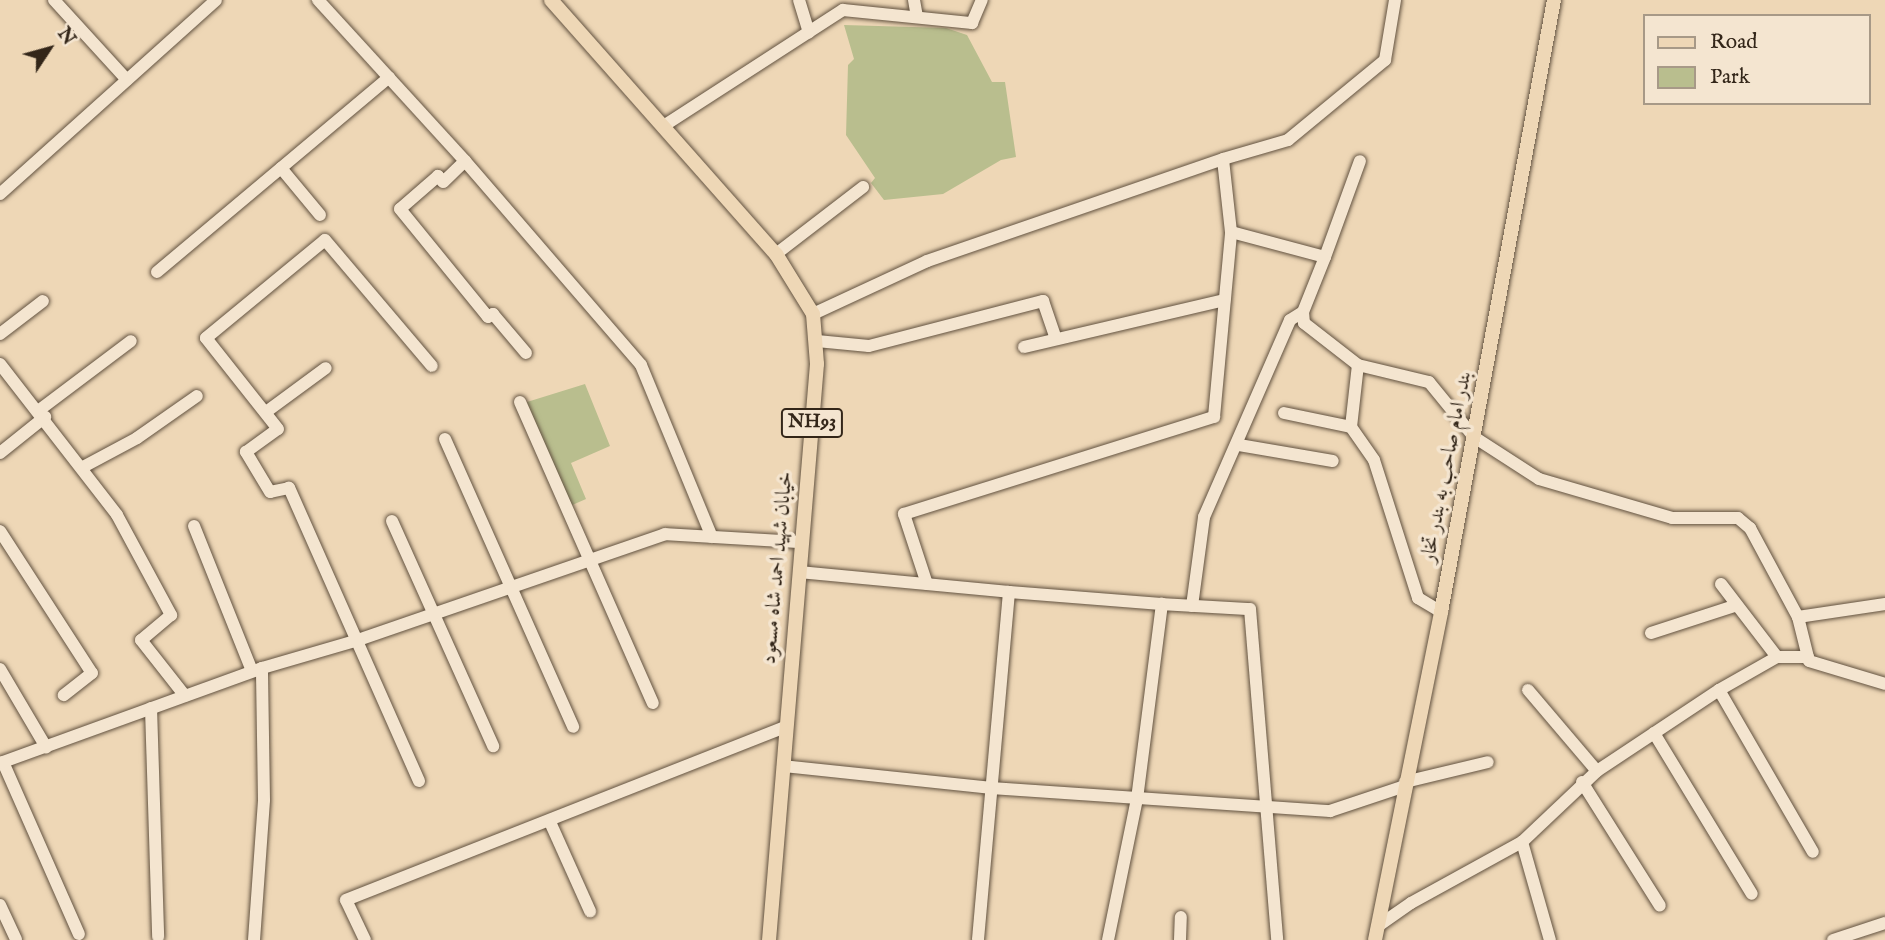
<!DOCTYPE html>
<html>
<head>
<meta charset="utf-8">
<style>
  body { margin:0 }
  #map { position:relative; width:1885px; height:940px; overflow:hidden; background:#eed7b6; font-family:"IM FELL English",Amiri,serif }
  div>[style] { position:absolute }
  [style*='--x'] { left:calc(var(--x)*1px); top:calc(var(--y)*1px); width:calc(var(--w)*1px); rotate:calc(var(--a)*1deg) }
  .green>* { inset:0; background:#b9be8e }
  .roads { filter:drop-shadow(0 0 2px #625240) drop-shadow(0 0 2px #625240) }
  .minor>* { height:12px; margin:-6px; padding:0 6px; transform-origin:6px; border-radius:6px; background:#f4e5d0 }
  .major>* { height:14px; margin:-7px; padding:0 7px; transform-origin:7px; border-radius:7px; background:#eed7b6 }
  span { translate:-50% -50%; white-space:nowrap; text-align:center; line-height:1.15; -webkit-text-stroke:7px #f4e5d0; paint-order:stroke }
  .shield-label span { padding:2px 5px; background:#f4e5d0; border:2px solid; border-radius:5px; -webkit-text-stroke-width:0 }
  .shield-label { font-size:19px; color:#332619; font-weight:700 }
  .street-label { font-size:21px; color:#332619 }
  .legend { position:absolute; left:1643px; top:14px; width:228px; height:91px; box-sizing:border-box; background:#f4e5d0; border:2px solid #a79987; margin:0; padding:9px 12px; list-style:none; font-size:21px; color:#332619 }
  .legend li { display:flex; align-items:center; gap:14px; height:35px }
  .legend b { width:35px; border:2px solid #a79987 }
  .north { position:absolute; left:14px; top:14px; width:70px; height:70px; -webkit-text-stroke:5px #f4e5d0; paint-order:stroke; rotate:54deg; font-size:19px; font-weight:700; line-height:28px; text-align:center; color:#332619 }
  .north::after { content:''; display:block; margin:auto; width:24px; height:32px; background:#332619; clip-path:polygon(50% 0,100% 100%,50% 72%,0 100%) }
</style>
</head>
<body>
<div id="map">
  <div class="green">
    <div style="clip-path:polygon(844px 25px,946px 28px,967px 35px,992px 82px,1005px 82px,1016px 157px,1001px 160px,943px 194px,884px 200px,871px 183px,875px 178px,846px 135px,848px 65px,854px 59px)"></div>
    <div style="clip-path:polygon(585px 384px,610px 446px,571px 463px,586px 499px,570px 506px,527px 402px)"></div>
  </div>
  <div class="roads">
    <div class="minor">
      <div style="--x:54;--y:0;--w:108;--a:47.6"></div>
      <div style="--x:318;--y:0;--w:218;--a:47.6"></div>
      <div style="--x:465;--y:161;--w:269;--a:49.2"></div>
      <div style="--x:641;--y:365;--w:186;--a:67.6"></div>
      <div style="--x:799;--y:0;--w:34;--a:73"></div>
      <div style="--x:914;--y:0;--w:17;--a:80"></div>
      <div style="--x:665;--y:125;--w:212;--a:-32.9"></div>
      <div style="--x:843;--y:10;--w:130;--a:5.8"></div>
      <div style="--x:972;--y:23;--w:25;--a:-67"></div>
      <div style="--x:465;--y:161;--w:30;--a:136"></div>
      <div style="--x:443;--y:182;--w:8;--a:-130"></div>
      <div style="--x:438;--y:176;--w:50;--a:139"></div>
      <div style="--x:400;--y:209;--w:139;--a:50.8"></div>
      <div style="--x:488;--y:317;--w:6;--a:-31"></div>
      <div style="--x:493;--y:314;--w:51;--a:49.8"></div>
      <div style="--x:281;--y:168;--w:61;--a:50.3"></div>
      <div style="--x:0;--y:194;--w:290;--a:-41.9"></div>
      <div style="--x:776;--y:254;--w:110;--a:-37.6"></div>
      <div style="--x:1325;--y:257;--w:102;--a:-70"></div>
      <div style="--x:157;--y:272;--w:303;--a:-40"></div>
      <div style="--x:1303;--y:312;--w:11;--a:85"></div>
      <div style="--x:1304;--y:323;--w:68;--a:37.9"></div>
      <div style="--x:1358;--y:365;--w:73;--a:13.5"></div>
      <div style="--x:1429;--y:382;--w:71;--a:50.7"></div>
      <div style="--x:1474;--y:437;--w:77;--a:32.9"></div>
      <div style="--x:1539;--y:479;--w:139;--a:16.3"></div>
      <div style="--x:1672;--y:518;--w:66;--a:0"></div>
      <div style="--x:1738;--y:518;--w:16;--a:40"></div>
      <div style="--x:1750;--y:528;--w:101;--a:61.7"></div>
      <div style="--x:1798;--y:617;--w:45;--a:76"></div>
      <div style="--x:1809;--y:661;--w:79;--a:16.8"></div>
      <div style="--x:813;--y:314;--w:126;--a:-24.9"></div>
      <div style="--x:927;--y:261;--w:313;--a:-19"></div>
      <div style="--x:0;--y:334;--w:54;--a:-37.5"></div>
      <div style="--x:817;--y:341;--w:52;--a:5.5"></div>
      <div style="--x:869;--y:346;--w:180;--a:-14.5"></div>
      <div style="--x:1043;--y:301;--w:40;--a:71.1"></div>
      <div style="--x:1024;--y:347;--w:206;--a:-13.2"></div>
      <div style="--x:0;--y:364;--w:191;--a:52.2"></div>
      <div style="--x:117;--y:515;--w:114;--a:61.6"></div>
      <div style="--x:171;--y:615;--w:39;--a:140"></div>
      <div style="--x:141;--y:640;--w:71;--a:51.8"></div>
      <div style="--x:520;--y:402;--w:329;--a:66.2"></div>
      <div style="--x:38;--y:411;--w:116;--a:-37"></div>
      <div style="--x:266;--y:412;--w:74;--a:-36.3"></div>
      <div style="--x:1284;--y:413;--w:68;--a:11.8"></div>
      <div style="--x:1351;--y:427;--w:40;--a:55.1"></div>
      <div style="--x:1374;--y:460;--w:145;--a:72.3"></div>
      <div style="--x:1418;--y:598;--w:27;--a:31"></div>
      <div style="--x:1351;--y:427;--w:62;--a:-83.6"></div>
      <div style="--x:445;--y:439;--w:315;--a:66"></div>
      <div style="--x:1239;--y:445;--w:95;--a:9.7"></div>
      <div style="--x:0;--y:453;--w:58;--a:-38.7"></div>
      <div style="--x:83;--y:467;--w:61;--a:-28.2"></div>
      <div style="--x:137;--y:438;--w:73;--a:-35"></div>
      <div style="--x:392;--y:521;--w:247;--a:65.8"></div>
      <div style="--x:194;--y:526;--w:156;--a:68.2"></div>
      <div style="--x:0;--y:531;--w:169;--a:57.1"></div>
      <div style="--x:92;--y:673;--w:36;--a:142"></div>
      <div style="--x:799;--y:572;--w:211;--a:5.4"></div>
      <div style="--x:1009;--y:592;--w:349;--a:95.1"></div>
      <div style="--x:927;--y:584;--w:74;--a:-108.2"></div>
      <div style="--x:904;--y:514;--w:325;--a:-17.4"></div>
      <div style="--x:1214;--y:417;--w:186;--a:-84.7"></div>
      <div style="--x:1721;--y:584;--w:92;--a:52.5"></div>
      <div style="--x:1009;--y:592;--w:153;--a:4.5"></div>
      <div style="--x:1192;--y:606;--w:90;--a:-82.3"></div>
      <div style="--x:1204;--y:517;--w:215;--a:-66.4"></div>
      <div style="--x:1290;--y:320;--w:15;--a:-32"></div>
      <div style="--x:1303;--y:312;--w:59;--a:-68.2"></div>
      <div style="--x:1325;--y:257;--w:97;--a:-165.1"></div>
      <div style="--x:1231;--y:232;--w:73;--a:-96.3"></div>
      <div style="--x:1223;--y:159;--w:68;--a:-16.3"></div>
      <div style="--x:1288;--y:140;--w:126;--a:-39.5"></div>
      <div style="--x:1385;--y:60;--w:61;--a:-80.5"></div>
      <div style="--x:1798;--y:617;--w:88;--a:-8.5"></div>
      <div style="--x:1651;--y:633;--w:90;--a:-18"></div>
      <div style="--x:0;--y:669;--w:91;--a:59.5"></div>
      <div style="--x:1528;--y:690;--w:106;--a:49.6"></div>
      <div style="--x:1719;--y:690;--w:187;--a:59.9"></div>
      <div style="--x:151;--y:708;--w:229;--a:88.2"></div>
      <div style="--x:1654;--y:733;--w:188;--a:58.7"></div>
      <div style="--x:3;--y:762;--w:188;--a:66.2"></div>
      <div style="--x:0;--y:763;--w:279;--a:-19.9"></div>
      <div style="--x:262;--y:668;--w:97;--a:-16.2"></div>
      <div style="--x:355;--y:641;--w:328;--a:-19"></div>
      <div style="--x:665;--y:534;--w:136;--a:3.4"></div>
      <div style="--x:783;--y:766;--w:209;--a:6"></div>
      <div style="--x:991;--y:788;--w:340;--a:3.9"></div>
      <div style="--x:1330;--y:811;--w:79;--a:-18.4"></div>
      <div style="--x:419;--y:781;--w:321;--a:-113.9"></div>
      <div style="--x:289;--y:488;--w:19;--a:168"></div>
      <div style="--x:270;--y:492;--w:47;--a:-121"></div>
      <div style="--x:246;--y:452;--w:39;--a:-36"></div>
      <div style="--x:278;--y:429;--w:116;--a:-128.4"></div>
      <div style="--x:206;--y:338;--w:154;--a:-39.5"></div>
      <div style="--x:325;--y:240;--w:165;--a:49.7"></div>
      <div style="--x:1405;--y:782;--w:85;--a:-13.5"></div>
      <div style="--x:1582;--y:782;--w:146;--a:57.8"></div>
      <div style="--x:550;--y:822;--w:98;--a:65.8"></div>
      <div style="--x:1522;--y:842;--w:102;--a:74.1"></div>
      <div style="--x:0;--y:905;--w:38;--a:65"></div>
      <div style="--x:1378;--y:926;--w:40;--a:-34.9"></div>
      <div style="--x:1411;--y:903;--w:127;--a:-28.8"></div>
      <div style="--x:1522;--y:842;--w:103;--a:-43.4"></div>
      <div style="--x:1597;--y:771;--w:146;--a:-33.6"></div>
      <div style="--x:1719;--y:690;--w:67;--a:-29.6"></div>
      <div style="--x:1777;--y:657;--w:31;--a:0"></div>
      <div style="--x:254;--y:940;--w:140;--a:-85.9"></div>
      <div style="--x:264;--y:800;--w:132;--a:-90.9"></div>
      <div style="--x:365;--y:940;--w:44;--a:-115.4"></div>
      <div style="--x:346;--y:900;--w:473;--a:-21.5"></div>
      <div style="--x:1108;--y:940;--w:144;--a:-78.4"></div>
      <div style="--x:1137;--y:799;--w:197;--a:-82.7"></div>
      <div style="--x:1162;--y:604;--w:88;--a:3.3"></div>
      <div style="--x:1250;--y:609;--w:332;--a:85.3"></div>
      <div style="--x:1180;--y:940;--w:23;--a:-88"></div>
      <div style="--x:1833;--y:940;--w:55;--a:-18.1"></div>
    </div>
    <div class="major">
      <div style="--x:551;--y:0;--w:339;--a:48.5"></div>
      <div style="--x:776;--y:254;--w:70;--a:58.3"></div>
      <div style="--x:813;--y:314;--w:50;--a:85.4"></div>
      <div style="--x:817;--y:364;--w:578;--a:94.76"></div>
      <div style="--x:1375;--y:940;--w:335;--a:-78.6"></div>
      <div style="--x:1441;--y:612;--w:622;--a:-79.54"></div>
    </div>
  </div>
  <div class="shield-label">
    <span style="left:812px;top:423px">NH93</span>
  </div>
  <div class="street-label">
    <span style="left:1447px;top:467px;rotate:-79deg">بندر امام صاحب به بندر تخار</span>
    <span style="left:778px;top:568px;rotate:-85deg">خیابان شهید احمد شاه مسعود</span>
  </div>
  <ul class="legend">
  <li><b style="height:9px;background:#eed7b6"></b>Road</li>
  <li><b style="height:19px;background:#b9be8e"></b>Park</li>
  </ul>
  <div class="north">N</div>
</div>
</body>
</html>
